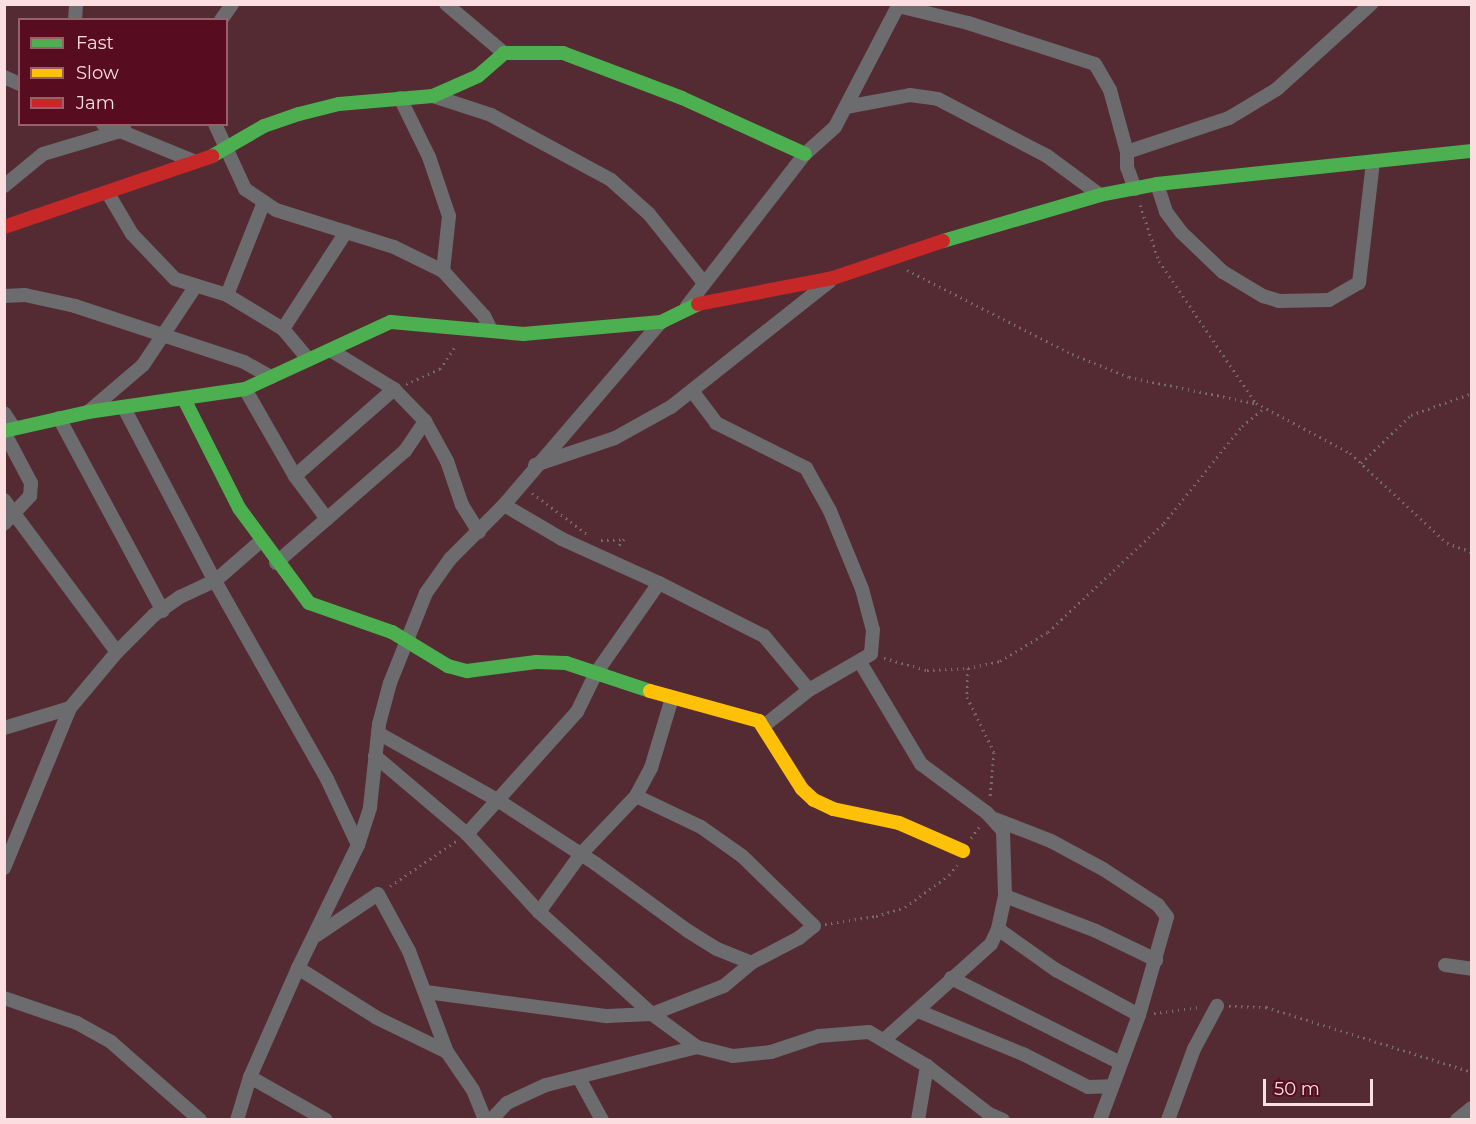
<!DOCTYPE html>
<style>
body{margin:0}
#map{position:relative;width:1476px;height:1124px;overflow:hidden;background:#542a33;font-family:Montserrat,sans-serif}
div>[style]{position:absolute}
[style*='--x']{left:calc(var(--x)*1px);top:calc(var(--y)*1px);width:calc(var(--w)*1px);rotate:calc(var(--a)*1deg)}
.path>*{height:3px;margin-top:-1.5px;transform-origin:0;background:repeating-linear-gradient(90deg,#756b6e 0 1.5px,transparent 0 6px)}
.street>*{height:14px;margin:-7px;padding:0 7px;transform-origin:7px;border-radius:7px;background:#6c6b6e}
.fast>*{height:14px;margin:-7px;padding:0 7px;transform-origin:7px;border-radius:7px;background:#4caf50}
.slow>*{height:14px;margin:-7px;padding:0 7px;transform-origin:7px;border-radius:7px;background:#ffc107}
.jam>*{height:14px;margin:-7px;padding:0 7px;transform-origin:7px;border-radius:7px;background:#c62828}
span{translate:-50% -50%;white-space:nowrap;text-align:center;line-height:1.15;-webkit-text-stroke:4.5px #580c1f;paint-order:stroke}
.frame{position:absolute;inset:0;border:6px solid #fbdee0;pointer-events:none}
.legend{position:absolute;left:18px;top:18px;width:210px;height:108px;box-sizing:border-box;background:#580c1f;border:2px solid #99606c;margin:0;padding:8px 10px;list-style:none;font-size:18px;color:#fbdee0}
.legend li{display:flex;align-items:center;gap:12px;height:30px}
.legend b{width:30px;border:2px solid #99606c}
.scale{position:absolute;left:1263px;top:1079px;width:110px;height:27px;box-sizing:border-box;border:3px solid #fbdee0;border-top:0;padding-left:8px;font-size:18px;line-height:21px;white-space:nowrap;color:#fbdee0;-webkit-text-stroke:4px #580c1f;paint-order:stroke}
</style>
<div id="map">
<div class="path">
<i style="--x:1140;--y:205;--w:59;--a:71.3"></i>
<i style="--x:1159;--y:261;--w:172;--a:55.7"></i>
<i style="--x:1256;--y:403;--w:106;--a:28"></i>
<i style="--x:1350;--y:453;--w:132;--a:42.9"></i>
<i style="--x:1447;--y:543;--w:27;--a:20"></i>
<i style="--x:907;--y:270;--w:185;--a:27"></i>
<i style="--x:1072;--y:354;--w:61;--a:22"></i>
<i style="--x:1129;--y:377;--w:129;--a:11.7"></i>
<i style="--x:406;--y:384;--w:37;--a:-24"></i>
<i style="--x:440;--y:369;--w:29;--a:-56"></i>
<i style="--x:1361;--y:463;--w:69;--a:-43.8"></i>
<i style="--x:1411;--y:415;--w:65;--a:-19.8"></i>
<i style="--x:532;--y:493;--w:69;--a:36.7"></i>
<i style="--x:601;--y:540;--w:23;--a:-2"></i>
<i style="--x:624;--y:539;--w:11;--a:128"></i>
<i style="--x:884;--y:658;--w:45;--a:15.6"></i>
<i style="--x:927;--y:670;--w:41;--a:-2.8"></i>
<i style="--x:968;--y:668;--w:33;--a:-12"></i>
<i style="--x:1000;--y:661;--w:56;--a:-31.1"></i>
<i style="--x:1048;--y:632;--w:159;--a:-43.2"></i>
<i style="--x:1164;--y:523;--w:124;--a:-51.2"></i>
<i style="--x:1242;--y:426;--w:28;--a:-39"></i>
<i style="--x:968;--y:668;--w:29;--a:92"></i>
<i style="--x:967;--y:697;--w:61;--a:63.9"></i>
<i style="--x:994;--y:752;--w:46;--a:95"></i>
<i style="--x:971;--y:838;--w:17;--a:-54"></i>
<i style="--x:390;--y:886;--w:80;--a:-34.3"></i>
<i style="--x:825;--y:924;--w:52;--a:-8.9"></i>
<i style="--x:876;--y:916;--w:30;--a:-17"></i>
<i style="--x:905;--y:907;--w:54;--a:-36"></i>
<i style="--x:949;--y:875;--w:13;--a:-51"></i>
<i style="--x:1229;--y:1006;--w:37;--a:2"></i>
<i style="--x:1266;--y:1007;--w:216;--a:17.5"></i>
<i style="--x:1154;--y:1013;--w:47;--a:-7.3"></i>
</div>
<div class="street">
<i style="--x:446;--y:4;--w:76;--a:40.2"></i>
<i style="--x:898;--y:6;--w:72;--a:13.7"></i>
<i style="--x:968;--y:23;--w:133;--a:17.9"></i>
<i style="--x:1095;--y:64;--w:30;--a:60"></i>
<i style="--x:1110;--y:90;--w:64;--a:74.7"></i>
<i style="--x:75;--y:20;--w:16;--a:-86"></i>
<i style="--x:221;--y:20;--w:19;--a:-55"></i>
<i style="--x:4;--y:77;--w:17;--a:24"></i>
<i style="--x:433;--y:96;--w:61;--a:18.1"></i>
<i style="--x:491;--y:115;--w:136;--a:28.4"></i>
<i style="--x:611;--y:180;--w:51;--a:41.8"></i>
<i style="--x:649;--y:214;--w:88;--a:51.4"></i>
<i style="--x:400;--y:98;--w:66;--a:63.8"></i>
<i style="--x:429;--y:157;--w:62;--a:71.3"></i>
<i style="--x:449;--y:216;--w:55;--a:96.2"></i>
<i style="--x:846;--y:107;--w:65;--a:-10.6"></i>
<i style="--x:910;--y:95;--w:28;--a:8"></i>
<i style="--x:938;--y:99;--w:123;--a:27.6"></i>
<i style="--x:1047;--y:156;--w:66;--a:36.3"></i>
<i style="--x:103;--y:124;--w:97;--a:22.3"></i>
<i style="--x:215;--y:124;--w:72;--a:65.2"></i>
<i style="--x:245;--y:189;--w:37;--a:34"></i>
<i style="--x:276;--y:210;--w:124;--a:17.4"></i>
<i style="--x:394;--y:247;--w:55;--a:26.1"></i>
<i style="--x:443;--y:271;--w:61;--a:47.7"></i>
<i style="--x:484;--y:316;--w:16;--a:63"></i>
<i style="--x:1157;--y:184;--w:29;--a:72"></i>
<i style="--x:1166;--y:212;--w:26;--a:53"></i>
<i style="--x:1182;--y:233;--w:57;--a:43.6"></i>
<i style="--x:1223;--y:272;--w:47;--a:31"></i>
<i style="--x:1263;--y:296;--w:17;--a:17"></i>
<i style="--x:1279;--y:301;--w:50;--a:-1.1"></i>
<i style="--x:1329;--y:300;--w:34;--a:-30"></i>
<i style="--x:1359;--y:283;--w:122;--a:-83.4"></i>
<i style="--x:4;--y:186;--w:50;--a:-39.4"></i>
<i style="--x:43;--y:154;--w:77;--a:-16.6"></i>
<i style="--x:117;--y:132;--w:11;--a:-45"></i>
<i style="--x:1135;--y:189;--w:23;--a:-110"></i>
<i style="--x:1127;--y:167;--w:15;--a:-90"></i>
<i style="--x:1127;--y:152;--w:108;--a:-18.4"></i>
<i style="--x:1229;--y:118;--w:56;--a:-31.1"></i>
<i style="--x:1277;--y:89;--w:127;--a:-42.1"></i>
<i style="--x:109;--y:195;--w:45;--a:59.5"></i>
<i style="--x:132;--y:234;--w:62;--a:46.3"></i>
<i style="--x:175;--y:279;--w:54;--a:17.1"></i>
<i style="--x:227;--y:295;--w:66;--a:31.3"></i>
<i style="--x:283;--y:329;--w:40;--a:50"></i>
<i style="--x:227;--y:295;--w:100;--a:-68.3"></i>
<i style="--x:4;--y:296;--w:21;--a:-3"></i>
<i style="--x:25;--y:295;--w:51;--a:12.4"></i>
<i style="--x:75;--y:306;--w:178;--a:18.3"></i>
<i style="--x:244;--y:362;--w:31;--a:29"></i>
<i style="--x:687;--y:306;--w:192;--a:-52.2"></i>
<i style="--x:805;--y:154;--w:40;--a:-42"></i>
<i style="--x:835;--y:127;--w:139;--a:-62.5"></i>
<i style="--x:283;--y:329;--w:116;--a:-57"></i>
<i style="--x:332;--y:351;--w:73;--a:31.5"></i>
<i style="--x:394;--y:389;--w:45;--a:45.9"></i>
<i style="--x:425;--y:421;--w:46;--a:61.2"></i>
<i style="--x:447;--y:461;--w:46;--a:71.2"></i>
<i style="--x:462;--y:505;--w:32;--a:58"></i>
<i style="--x:245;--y:389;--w:100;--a:60.1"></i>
<i style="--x:693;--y:392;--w:39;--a:53"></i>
<i style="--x:716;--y:423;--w:101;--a:26.6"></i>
<i style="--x:806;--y:468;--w:49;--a:60.8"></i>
<i style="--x:830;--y:511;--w:84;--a:67.7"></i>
<i style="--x:862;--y:589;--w:42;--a:75"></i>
<i style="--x:873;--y:630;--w:24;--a:95"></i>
<i style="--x:871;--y:654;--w:72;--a:149.9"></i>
<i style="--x:809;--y:690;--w:56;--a:141.5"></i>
<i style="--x:124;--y:408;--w:195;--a:62.3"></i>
<i style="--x:215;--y:581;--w:227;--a:60.5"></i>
<i style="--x:327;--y:779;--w:73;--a:64.8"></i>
<i style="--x:88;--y:412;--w:72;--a:-40.5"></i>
<i style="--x:143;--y:365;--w:94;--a:-56.3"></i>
<i style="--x:4;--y:413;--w:18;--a:56"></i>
<i style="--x:59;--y:418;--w:219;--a:61.7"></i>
<i style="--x:4;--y:432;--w:58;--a:62.1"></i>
<i style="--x:31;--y:483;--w:13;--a:94"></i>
<i style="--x:30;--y:496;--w:38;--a:133"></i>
<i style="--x:535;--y:465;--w:84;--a:-18.6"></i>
<i style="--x:615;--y:438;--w:64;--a:-29"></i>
<i style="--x:671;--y:407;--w:203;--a:-38.4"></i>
<i style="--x:4;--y:500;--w:189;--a:53.4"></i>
<i style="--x:327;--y:519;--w:54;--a:-126.7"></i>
<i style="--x:295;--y:476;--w:132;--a:-41.3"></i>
<i style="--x:276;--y:563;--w:171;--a:-41"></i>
<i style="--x:405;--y:451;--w:36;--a:-56"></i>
<i style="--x:659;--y:583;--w:118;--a:26.8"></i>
<i style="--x:764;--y:636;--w:70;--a:50.2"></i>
<i style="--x:860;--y:662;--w:119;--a:59.1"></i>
<i style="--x:921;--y:764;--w:82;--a:36.6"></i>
<i style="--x:987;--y:813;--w:24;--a:48"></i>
<i style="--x:1003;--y:831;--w:65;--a:88.2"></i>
<i style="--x:1005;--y:896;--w:34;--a:102"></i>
<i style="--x:998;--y:929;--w:17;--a:115"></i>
<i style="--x:991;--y:944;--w:142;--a:138.1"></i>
<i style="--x:4;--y:728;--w:69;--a:-16.9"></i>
<i style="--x:378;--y:733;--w:139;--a:29.3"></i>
<i style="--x:499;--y:801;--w:116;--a:33"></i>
<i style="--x:596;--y:864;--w:114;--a:36.1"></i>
<i style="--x:688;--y:931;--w:34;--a:32"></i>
<i style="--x:717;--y:949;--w:37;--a:22"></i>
<i style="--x:375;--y:756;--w:121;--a:40.3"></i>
<i style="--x:467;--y:834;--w:106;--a:47.3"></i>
<i style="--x:539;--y:912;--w:152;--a:42.1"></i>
<i style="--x:652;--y:1014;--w:77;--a:-21.3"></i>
<i style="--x:724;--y:986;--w:35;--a:-40"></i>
<i style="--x:751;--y:963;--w:54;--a:-27.5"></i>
<i style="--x:799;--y:938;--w:19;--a:-39"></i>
<i style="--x:814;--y:926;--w:100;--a:-135.8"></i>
<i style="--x:742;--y:856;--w:50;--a:-144.7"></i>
<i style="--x:701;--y:827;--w:72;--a:-154.5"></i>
<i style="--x:992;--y:818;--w:63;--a:21.3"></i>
<i style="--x:1051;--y:841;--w:59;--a:28.3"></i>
<i style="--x:1103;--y:869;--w:66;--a:33.2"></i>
<i style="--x:1158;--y:905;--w:15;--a:53"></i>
<i style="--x:1167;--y:917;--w:102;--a:105.9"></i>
<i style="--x:1139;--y:1015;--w:112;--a:110.4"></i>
<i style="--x:467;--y:834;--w:164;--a:-48"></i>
<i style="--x:577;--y:712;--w:43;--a:-64"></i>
<i style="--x:596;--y:673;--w:110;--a:-55"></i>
<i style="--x:659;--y:583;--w:107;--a:-155.6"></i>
<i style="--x:562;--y:539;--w:67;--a:-149.6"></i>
<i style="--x:4;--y:868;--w:173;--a:-67.6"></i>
<i style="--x:70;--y:708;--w:73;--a:-50"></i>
<i style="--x:117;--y:652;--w:52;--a:-45"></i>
<i style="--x:154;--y:615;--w:32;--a:-35"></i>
<i style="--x:180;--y:597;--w:38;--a:-25"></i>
<i style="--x:215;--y:581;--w:62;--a:-41.1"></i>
<i style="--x:1005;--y:896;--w:97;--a:21"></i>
<i style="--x:1096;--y:931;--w:67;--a:25.8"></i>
<i style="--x:539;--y:912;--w:72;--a:-54.1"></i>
<i style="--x:581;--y:854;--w:80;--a:-46.5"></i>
<i style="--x:636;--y:796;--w:32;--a:-62"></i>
<i style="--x:651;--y:768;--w:73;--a:-73.3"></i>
<i style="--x:998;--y:929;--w:71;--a:35.3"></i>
<i style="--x:1056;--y:970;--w:94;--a:28.5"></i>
<i style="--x:317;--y:935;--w:73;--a:-33.9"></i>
<i style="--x:378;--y:894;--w:65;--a:61.5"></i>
<i style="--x:409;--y:951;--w:108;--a:69.4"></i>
<i style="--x:447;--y:1052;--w:46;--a:55.6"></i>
<i style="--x:473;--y:1090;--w:32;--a:68"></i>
<i style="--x:1445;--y:965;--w:27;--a:8"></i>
<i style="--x:298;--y:968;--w:93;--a:32.3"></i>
<i style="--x:377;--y:1018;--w:78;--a:25.9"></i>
<i style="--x:951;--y:978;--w:188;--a:26.6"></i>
<i style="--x:426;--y:992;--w:183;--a:7.6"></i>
<i style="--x:607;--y:1016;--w:45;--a:-2.5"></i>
<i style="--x:652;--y:1014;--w:56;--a:36.3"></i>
<i style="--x:697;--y:1047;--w:37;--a:14"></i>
<i style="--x:733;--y:1056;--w:38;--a:-6"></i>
<i style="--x:771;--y:1052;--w:51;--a:-18.4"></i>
<i style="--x:819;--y:1036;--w:50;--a:-4.6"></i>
<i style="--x:869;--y:1032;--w:67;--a:30.4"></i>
<i style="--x:927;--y:1066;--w:78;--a:37.7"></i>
<i style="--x:989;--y:1114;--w:15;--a:23"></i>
<i style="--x:4;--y:998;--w:77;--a:18.9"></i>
<i style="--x:77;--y:1023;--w:39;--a:29"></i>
<i style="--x:111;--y:1042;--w:118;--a:41.2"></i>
<i style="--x:918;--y:1011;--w:113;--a:22.3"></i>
<i style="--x:1023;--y:1054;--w:73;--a:26.9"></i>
<i style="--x:1088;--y:1087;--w:24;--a:-2"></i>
<i style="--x:250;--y:1077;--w:87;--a:29.5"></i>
<i style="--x:579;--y:1078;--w:48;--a:61.3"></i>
<i style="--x:237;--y:1120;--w:45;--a:-73.2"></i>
<i style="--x:250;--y:1077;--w:119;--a:-66.2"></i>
<i style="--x:298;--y:968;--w:137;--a:-64"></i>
<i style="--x:358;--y:845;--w:40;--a:-72"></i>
<i style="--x:370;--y:807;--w:83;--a:-83.8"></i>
<i style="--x:379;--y:724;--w:42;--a:-75"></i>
<i style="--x:390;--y:683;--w:97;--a:-68.2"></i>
<i style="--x:426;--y:593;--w:42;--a:-54.8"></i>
<i style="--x:450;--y:559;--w:76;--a:-45"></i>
<i style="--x:504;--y:505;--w:241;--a:-49.4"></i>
<i style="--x:491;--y:1120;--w:23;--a:-47"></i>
<i style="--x:507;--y:1103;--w:43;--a:-24.8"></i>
<i style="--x:546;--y:1085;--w:156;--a:-14.1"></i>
<i style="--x:918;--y:1120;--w:55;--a:-80.5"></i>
<i style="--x:1168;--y:1120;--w:76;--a:-69.9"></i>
<i style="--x:1194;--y:1049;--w:49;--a:-61.9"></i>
<i style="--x:1457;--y:1120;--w:19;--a:-39"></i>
</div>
<div class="fast">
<i style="--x:212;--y:156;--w:60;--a:-30"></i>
<i style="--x:264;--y:126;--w:37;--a:-19"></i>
<i style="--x:299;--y:114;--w:41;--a:-14"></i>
<i style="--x:339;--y:104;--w:94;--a:-4.9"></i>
<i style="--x:433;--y:96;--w:49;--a:-24"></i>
<i style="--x:478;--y:76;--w:35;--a:-41"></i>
<i style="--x:504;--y:53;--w:59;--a:0"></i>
<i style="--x:563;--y:53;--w:127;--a:20.7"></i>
<i style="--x:682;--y:98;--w:135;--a:24.5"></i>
<i style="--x:943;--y:241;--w:164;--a:-16.3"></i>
<i style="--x:1100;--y:195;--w:58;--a:-10.9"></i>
<i style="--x:1157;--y:184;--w:317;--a:-6"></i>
<i style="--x:184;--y:399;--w:122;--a:63.2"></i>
<i style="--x:239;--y:508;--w:118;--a:53.6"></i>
<i style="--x:309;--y:603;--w:88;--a:19.3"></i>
<i style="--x:392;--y:632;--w:66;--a:31.3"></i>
<i style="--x:448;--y:666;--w:20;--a:15"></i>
<i style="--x:467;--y:671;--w:70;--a:-7.4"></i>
<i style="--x:536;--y:662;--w:30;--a:2"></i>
<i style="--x:566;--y:663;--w:89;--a:18.4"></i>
<i style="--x:4;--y:431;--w:86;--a:-12.7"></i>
<i style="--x:88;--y:412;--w:159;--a:-8.3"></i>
<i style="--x:245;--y:389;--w:161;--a:-24.7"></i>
<i style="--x:391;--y:322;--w:133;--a:5.2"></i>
<i style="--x:523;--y:334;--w:139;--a:-5"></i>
<i style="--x:661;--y:322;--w:41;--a:-25.9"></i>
</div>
<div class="slow">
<i style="--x:650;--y:691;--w:113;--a:15.4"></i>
<i style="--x:759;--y:721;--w:80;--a:57.7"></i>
<i style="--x:802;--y:789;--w:16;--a:43"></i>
<i style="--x:814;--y:800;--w:21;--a:25"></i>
<i style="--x:833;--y:809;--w:67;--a:12"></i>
<i style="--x:899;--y:823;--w:70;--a:23.6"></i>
</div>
<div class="jam">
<i style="--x:4;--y:227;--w:220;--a:-18.8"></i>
<i style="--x:698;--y:304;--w:137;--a:-10.9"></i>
<i style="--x:833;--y:278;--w:116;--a:-18.6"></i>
</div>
<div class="frame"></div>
<ul class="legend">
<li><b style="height:8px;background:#4caf50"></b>Fast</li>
<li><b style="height:8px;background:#ffc107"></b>Slow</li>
<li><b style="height:8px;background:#c62828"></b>Jam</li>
</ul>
<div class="scale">50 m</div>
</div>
